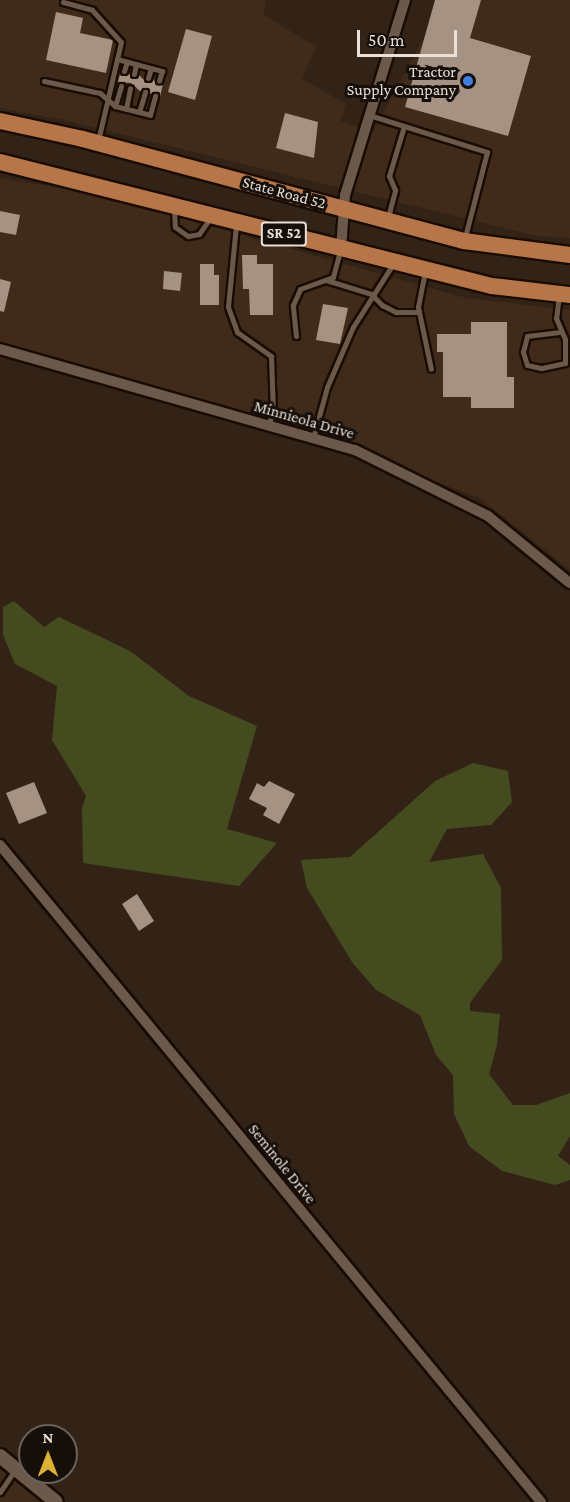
<!DOCTYPE html>
<style>
body{margin:0}
#map{position:relative;width:570px;height:1502px;overflow:hidden;background:#332317;font-family:"Crimson Pro",serif}
div>[style]{position:absolute}
[style*='--x']{left:calc(var(--x)*1px);top:calc(var(--y)*1px);width:calc(var(--w)*1px);rotate:calc(var(--a)*1deg)}
.built>*{inset:0;background:#402b1a}
.green>*{inset:0;background:#444b1e}
.building>*{inset:0;background:#a59283}
.roads{filter:drop-shadow(2px 0 #1a0c03) drop-shadow(-2px 0 #1a0c03) drop-shadow(0 2px #1a0c03) drop-shadow(0 -2px #1a0c03)}
.service>*{height:5px;margin:-2.5px;padding:0 2.5px;transform-origin:2.5px;border-radius:2.5px;background:#6b594b}
.minor>*{height:10px;margin:-5px;padding:0 5px;transform-origin:5px;border-radius:5px;background:#6b594b}
.tertiary>*{height:14px;margin:-7px;padding:0 7px;transform-origin:7px;border-radius:7px;background:#6b594b}
.primary>*{height:16px;margin:-8px;padding:0 8px;transform-origin:8px;border-radius:8px;background:#b6764a}
.dots>*{width:16px;height:16px;translate:-50% -50%;box-sizing:border-box;border:3px solid #150e09;border-radius:50%}
span{translate:-50% -50%;white-space:nowrap;text-align:center;line-height:1.15;-webkit-text-stroke:6px #150e09;paint-order:stroke}
.shield-label span{padding:2px 4px;background:#150e09;border:2px solid;border-radius:4px;-webkit-text-stroke-width:0}
.shield-label{font-size:15px;color:#eae0d8;font-weight:700}
.poi-label{font-size:16px;color:#eae0d8}
.right{translate:-100% -50%;text-align:right}
.street-label{font-size:16px;color:#eae0d8}
.north{position:absolute;left:18px;top:1424px;width:60px;height:60px;box-sizing:border-box;background:#150e09;border:2px solid #6a625c;border-radius:50%;rotate:0deg;font-size:16px;font-weight:700;line-height:24px;text-align:center;color:#eae0d8}
.north::after{content:'';display:block;margin:auto;width:21px;height:27px;background:#dbb233;clip-path:polygon(50% 0,100% 100%,50% 72%,0 100%)}
.scale{position:absolute;left:357px;top:30px;width:100px;height:27px;box-sizing:border-box;border:3px solid #eae0d8;border-top:0;padding-left:8px;font-size:18px;line-height:21px;white-space:nowrap;color:#eae0d8;-webkit-text-stroke:4px #150e09;paint-order:stroke}
</style>
<div id="map">
<div class="built">
<i style="clip-path:polygon(0 0,266px 0,263px 14px,316px 47px,302px 79px,346px 104px,341px 121px,373px 132px,444px 0,570px 0,570px 238px,536px 236px,64px 120px,0 108px)"></i>
<i style="clip-path:polygon(0 178px,91px 193px,466px 298px,570px 310px,570px 570px,478px 497px,247px 415px,0 351px)"></i>
<i style="clip-path:polygon(0 1465px,45px 1502px,0 1502px)"></i>
</div>
<div class="green">
<i style="clip-path:polygon(14px 601px,44px 627px,59px 617px,130px 651px,189px 696px,257px 726px,227px 829px,277px 843px,239px 886px,83px 863px,82px 808px,86px 796px,52px 740px,57px 686px,15px 664px,3px 635px,3px 607px)"></i>
<i style="clip-path:polygon(473px 763px,508px 771px,512px 802px,491px 825px,447px 829px,429px 862px,483px 854px,501px 888px,502px 960px,470px 1003px,470px 1011px,500px 1014px,497px 1045px,489px 1074px,513px 1105px,536px 1105px,570px 1093px,570px 1136px,558px 1156px,570px 1165px,570px 1180px,555px 1185px,502px 1171px,469px 1146px,454px 1114px,453px 1075px,436px 1055px,420px 1015px,376px 990px,352px 962px,307px 888px,301px 860px,350px 857px,435px 781px)"></i>
</div>
<div class="building">
<i style="clip-path:polygon(435px 0,481px 0,470px 38px,531px 56px,508px 136px,405px 107px)"></i>
<i style="clip-path:polygon(56px 12px,83px 18px,80px 33px,113px 40px,106px 73px,46px 60px)"></i>
<i style="clip-path:polygon(186px 29px,212px 36px,195px 100px,168px 92px)"></i>
<i style="clip-path:polygon(129px 73px,132px 79px,139px 75px,146px 82px,153px 79px,157px 85px,163px 84px,160px 97px,157px 92px,150px 94px,147px 88px,140px 91px,131px 83px,118px 82px,120px 74px)"></i>
<i style="clip-path:polygon(285px 113px,318px 122px,314px 158px,276px 148px)"></i>
<i style="clip-path:polygon(0 211px,20px 215px,16px 235px,0 232px)"></i>
<i style="clip-path:polygon(242px 255px,257px 255px,257px 264px,273px 264px,273px 315px,250px 315px,249px 289px,243px 289px)"></i>
<i style="clip-path:polygon(200px 264px,214px 264px,214px 275px,219px 275px,219px 305px,200px 305px)"></i>
<i style="clip-path:polygon(164px 271px,182px 273px,180px 291px,163px 289px)"></i>
<i style="clip-path:polygon(0 279px,11px 282px,4px 312px,0 311px)"></i>
<i style="clip-path:polygon(323px 304px,348px 308px,340px 344px,316px 340px)"></i>
<i style="clip-path:polygon(471px 322px,507px 322px,507px 377px,514px 377px,514px 408px,471px 408px,471px 397px,443px 397px,443px 352px,437px 352px,437px 334px,471px 334px)"></i>
<i style="clip-path:polygon(269px 781px,295px 794px,279px 824px,263px 815px,267px 808px,249px 799px,257px 783px,264px 787px)"></i>
<i style="clip-path:polygon(34px 782px,47px 813px,19px 824px,6px 793px)"></i>
<i style="clip-path:polygon(137px 894px,154px 921px,139px 931px,122px 904px)"></i>
</div>
<div class="roads">
<div class="service">
<i style="--x:63;--y:2;--w:30;--a:15"></i>
<i style="--x:92;--y:10;--w:43;--a:47.8"></i>
<i style="--x:121;--y:42;--w:102;--a:103.1"></i>
<i style="--x:117;--y:59;--w:47;--a:14.9"></i>
<i style="--x:162;--y:71;--w:10;--a:107"></i>
<i style="--x:124;--y:71;--w:9;--a:-72"></i>
<i style="--x:134;--y:74;--w:10;--a:-79"></i>
<i style="--x:148;--y:78;--w:10;--a:-73"></i>
<i style="--x:44;--y:81;--w:57;--a:12.1"></i>
<i style="--x:100;--y:93;--w:20;--a:41"></i>
<i style="--x:115;--y:106;--w:36;--a:14"></i>
<i style="--x:150;--y:115;--w:20;--a:-75"></i>
<i style="--x:115;--y:106;--w:21;--a:-73"></i>
<i style="--x:126;--y:109;--w:21;--a:-79"></i>
<i style="--x:139;--y:112;--w:21;--a:-73"></i>
<i style="--x:369;--y:115;--w:124;--a:17.4"></i>
<i style="--x:487;--y:152;--w:88;--a:104.5"></i>
<i style="--x:174;--y:210;--w:17;--a:87"></i>
<i style="--x:175;--y:227;--w:16;--a:35"></i>
<i style="--x:188;--y:236;--w:11;--a:-10"></i>
<i style="--x:199;--y:234;--w:19;--a:-55"></i>
<i style="--x:388;--y:217;--w:28;--a:-75"></i>
<i style="--x:395;--y:190;--w:15;--a:-113"></i>
<i style="--x:389;--y:176;--w:52;--a:-73.3"></i>
<i style="--x:236;--y:225;--w:82;--a:95.6"></i>
<i style="--x:228;--y:307;--w:27;--a:70"></i>
<i style="--x:237;--y:332;--w:42;--a:35.2"></i>
<i style="--x:271;--y:356;--w:56;--a:88"></i>
<i style="--x:273;--y:412;--w:14;--a:111"></i>
<i style="--x:425;--y:271;--w:37;--a:101"></i>
<i style="--x:418;--y:307;--w:63;--a:78.2"></i>
<i style="--x:326;--y:280;--w:47;--a:17.3"></i>
<i style="--x:371;--y:294;--w:16;--a:45"></i>
<i style="--x:382;--y:305;--w:16;--a:27"></i>
<i style="--x:396;--y:312;--w:23;--a:0"></i>
<i style="--x:559;--y:295;--w:23;--a:97"></i>
<i style="--x:556;--y:318;--w:23;--a:67"></i>
<i style="--x:565;--y:339;--w:24;--a:90"></i>
<i style="--x:565;--y:363;--w:25;--a:168"></i>
<i style="--x:541;--y:368;--w:14;--a:-168"></i>
<i style="--x:527;--y:365;--w:14;--a:-107"></i>
<i style="--x:523;--y:352;--w:16;--a:-76"></i>
<i style="--x:527;--y:336;--w:34;--a:-7"></i>
<i style="--x:296;--y:336;--w:31;--a:-96"></i>
<i style="--x:293;--y:305;--w:17;--a:-66"></i>
<i style="--x:300;--y:289;--w:35;--a:-20"></i>
<i style="--x:333;--y:277;--w:27;--a:-75"></i>
<i style="--x:313;--y:438;--w:53;--a:-74.6"></i>
<i style="--x:327;--y:387;--w:65;--a:-66.6"></i>
<i style="--x:353;--y:327;--w:75;--a:-57.6"></i>
<i style="--x:0;--y:1492;--w:27;--a:-56"></i>
</div>
<div class="minor">
<i style="--x:341;--y:249;--w:54;--a:-85.8"></i>
<i style="--x:345;--y:195;--w:204;--a:-72.9"></i>
<i style="--x:0;--y:349;--w:369;--a:15.9"></i>
<i style="--x:355;--y:450;--w:148;--a:26.4"></i>
<i style="--x:488;--y:516;--w:106;--a:39.3"></i>
<i style="--x:0;--y:845;--w:851;--a:50.53"></i>
</div>
<div class="tertiary">
<i style="--x:0;--y:1456;--w:72;--a:39.4"></i>
</div>
<div class="primary">
<i style="--x:0;--y:121;--w:85;--a:12.2"></i>
<i style="--x:83;--y:139;--w:394;--a:15"></i>
<i style="--x:464;--y:241;--w:107;--a:7.5"></i>
<i style="--x:0;--y:162;--w:507;--a:14.15"></i>
<i style="--x:492;--y:286;--w:79;--a:6.6"></i>
</div>
</div>
<div class="dots">
<i style="left:468px;top:81px;background:#3f7fe0"></i>
</div>
<div class="shield-label">
<span style="left:284px;top:234px">SR 52</span>
</div>
<div class="poi-label">
<span class="right" style="left:456px;top:81px">Tractor<br>Supply Company</span>
</div>
<div class="street-label">
<span style="left:284px;top:193px;rotate:15deg">State Road 52</span>
<span style="left:304px;top:420px;rotate:16deg">Minnieola Drive</span>
<span style="left:282px;top:1164px;rotate:51deg">Seminole Drive</span>
</div>
<div class="north">N</div>
<div class="scale">50 m</div>
</div>
